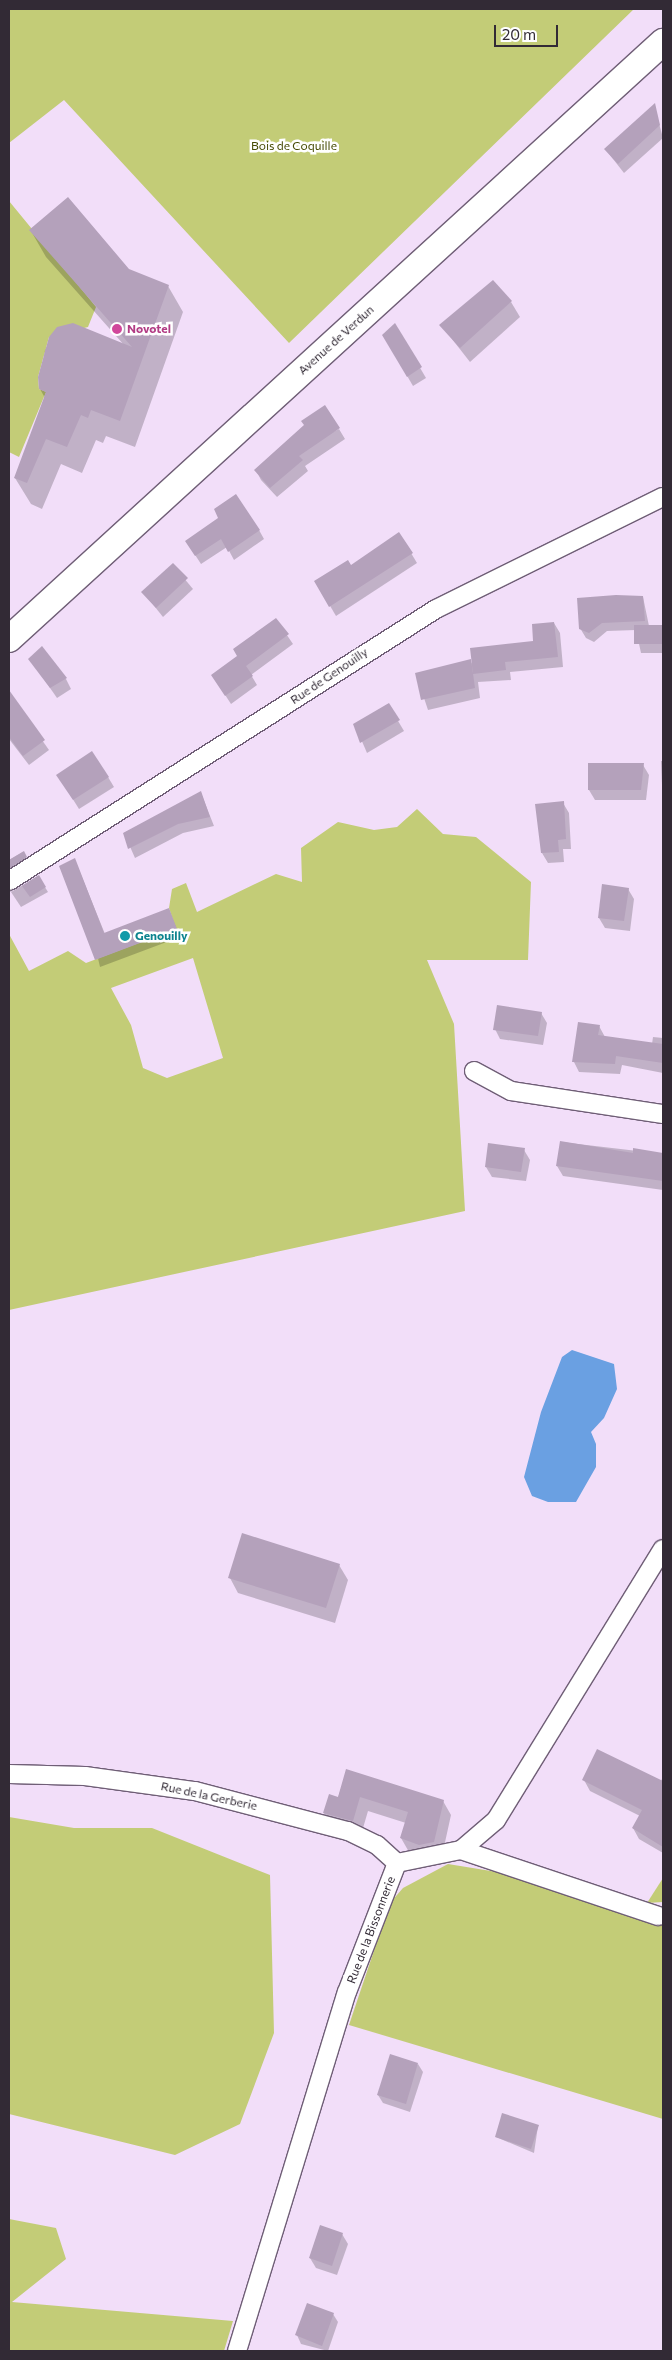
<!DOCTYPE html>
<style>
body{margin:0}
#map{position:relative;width:672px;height:2360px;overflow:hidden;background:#f2def9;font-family:Commissioner,sans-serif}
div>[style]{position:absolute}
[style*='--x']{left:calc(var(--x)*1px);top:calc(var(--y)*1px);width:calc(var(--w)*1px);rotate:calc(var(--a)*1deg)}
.green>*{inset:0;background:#c3cc77}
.water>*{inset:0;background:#6aa0e2}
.shadow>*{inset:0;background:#0003}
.building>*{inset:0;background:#b4a1bb}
.roads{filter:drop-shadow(1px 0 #6f5e76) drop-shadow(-1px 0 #6f5e76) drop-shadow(0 1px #6f5e76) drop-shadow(0 -1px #6f5e76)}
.minor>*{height:18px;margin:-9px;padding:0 9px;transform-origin:9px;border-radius:9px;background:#fff}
.secondary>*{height:26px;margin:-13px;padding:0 13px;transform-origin:13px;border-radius:13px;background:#fff}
.dots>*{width:14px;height:14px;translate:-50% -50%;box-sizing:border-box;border:2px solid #fff;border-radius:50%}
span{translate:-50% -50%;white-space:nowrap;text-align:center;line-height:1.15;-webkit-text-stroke:5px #fff;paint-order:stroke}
.park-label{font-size:12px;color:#464b04}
.hotel-label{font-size:12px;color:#b23c85;font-weight:700}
.left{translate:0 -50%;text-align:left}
.street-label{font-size:12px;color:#322a35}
.culture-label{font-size:12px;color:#0d838f;font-weight:700}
.frame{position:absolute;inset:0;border:10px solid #322a35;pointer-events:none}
.scale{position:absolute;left:494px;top:25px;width:64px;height:22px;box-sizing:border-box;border:2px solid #322a35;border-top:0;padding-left:6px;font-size:15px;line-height:18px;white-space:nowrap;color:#322a35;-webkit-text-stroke:4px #fff;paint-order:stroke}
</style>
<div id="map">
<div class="green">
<i style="clip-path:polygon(9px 9px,634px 9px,289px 343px,64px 100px,9px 143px)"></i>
<i style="clip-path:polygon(9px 201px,96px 307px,88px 327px,49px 337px,38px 377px,39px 389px,46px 392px,19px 457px,9px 452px)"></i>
<i style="clip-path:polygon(evenodd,417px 809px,443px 834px,476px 837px,531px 882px,528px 960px,427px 960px,454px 1024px,465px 1211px,9px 1310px,9px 934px,29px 971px,68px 951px,86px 963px,176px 929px,169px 908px,172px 889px,186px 883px,197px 912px,276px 874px,302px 882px,301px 848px,338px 822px,374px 830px,397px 827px,417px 809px,193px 958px,223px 1058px,167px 1078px,143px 1068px,131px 1025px,111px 988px,193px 958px)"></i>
<i style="clip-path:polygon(9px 1817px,74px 1828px,152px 1828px,270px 1875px,274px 2033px,240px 2124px,175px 2155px,9px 2114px)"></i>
<i style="clip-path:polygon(448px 1864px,497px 1872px,663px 1921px,663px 2119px,349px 2025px,390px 1903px,403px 1888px)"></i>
<i style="clip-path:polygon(663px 1878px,663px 1902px,647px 1903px)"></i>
<i style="clip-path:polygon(9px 2219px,56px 2228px,66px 2259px,12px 2302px,233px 2321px,224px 2351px,9px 2351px)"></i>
</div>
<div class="water">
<i style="clip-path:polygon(572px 1350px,614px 1364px,617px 1389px,604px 1418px,591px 1432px,596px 1444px,596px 1467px,576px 1502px,548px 1502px,532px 1496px,524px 1477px,541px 1412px,562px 1357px)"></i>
</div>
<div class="shadow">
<i style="clip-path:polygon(654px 105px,663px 138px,624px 173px,606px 150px)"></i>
<i style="clip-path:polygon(31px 231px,168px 286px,183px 312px,135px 447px,106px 436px,103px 443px,96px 440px,82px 473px,61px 464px,42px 509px,31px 504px,15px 478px,45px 398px,40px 389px,45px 350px,58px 328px,124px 345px,46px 257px)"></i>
<i style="clip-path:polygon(511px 302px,520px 317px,470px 362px,441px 325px)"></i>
<i style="clip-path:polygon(395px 325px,426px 378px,413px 386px,384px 336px)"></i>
<i style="clip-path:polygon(339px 429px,345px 439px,305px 466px,308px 471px,277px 497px,261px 480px,256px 470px)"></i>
<i style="clip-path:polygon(259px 530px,264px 539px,234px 560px,227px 547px,201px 564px,186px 541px)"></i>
<i style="clip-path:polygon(411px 553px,417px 563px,336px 616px,316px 582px,351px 566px)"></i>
<i style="clip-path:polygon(173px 565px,193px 589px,163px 617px,143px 592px)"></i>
<i style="clip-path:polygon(643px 597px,649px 626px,663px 626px,663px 653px,641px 653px,636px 630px,607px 631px,594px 642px,586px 638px,580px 628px)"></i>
<i style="clip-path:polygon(276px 619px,293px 644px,251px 675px,257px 685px,231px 704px,218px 684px)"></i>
<i style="clip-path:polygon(554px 623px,560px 633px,563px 667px,510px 672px,511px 680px,478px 682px,480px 698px,428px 710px,416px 674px,470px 661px,473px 665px,534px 642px)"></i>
<i style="clip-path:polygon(30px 659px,66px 679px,71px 689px,57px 698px)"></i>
<i style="clip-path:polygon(13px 699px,49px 750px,29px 765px,9px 739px,9px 702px)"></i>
<i style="clip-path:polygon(388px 704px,404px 731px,367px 753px,355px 725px)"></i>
<i style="clip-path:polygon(661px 761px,663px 761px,663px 788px,662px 785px)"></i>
<i style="clip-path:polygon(643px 765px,649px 775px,646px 800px,595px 800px,589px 790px)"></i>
<i style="clip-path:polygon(108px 777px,114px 787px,79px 809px,64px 785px)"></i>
<i style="clip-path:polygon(201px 793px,214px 826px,183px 833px,135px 858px,124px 833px)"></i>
<i style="clip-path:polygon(563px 803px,569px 813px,571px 849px,563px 849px,564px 862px,548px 863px,542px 853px)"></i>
<i style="clip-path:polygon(23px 852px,29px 862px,9px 876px,9px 860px)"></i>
<i style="clip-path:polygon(75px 860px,105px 934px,169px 910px,180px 937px,100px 967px)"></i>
<i style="clip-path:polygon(38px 876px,48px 892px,21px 907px,11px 892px)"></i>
<i style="clip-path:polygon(662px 876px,663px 876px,663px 906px,663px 905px)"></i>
<i style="clip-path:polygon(628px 889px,634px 899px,630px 931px,605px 928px,599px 918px)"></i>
<i style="clip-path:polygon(541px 1013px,547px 1023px,543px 1045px,500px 1039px,495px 1029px)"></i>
<i style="clip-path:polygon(579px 1024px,599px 1026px,605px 1037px,652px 1044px,653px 1037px,663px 1038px,663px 1073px,622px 1065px,620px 1074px,579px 1072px,574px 1062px)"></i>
<i style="clip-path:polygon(561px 1142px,663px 1154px,663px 1190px,563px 1176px,557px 1166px)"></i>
<i style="clip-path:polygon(524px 1150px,530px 1160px,526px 1181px,492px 1177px,486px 1167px)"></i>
<i style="clip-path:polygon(339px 1565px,348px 1580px,335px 1623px,238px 1593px,230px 1578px)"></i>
<i style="clip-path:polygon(347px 1770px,443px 1801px,451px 1815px,442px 1856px,409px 1852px,401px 1838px,406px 1823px,368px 1811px,361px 1835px,332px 1827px,324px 1813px,338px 1798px)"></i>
<i style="clip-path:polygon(663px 1777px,663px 1853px,639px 1839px,633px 1828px,640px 1816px,590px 1791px,584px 1780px,661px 1781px)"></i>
<i style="clip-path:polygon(418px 2064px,423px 2072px,410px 2112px,383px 2103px,378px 2095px)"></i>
<i style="clip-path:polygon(538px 2126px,534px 2153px,496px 2137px)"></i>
<i style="clip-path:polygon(342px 2234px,348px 2244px,337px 2275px,316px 2268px,310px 2258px)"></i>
<i style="clip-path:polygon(333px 2314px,338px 2322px,328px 2351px,301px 2344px,297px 2335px)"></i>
</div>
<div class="building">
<i style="clip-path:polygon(655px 103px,660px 125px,618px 164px,604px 149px)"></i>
<i style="clip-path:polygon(68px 197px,129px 269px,169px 285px,120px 421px,91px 410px,88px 418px,81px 415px,67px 447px,46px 439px,27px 483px,14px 478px,46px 392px,39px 389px,38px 377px,49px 337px,57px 327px,73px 323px,132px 347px,29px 230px)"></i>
<i style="clip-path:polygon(493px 280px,512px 301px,460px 348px,439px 325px)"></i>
<i style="clip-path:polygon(395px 323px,422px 367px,407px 377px,382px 335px)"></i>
<i style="clip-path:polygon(325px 405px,340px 428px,299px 456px,303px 460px,270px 488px,254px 470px,304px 425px,301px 421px)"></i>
<i style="clip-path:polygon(236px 494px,260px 530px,228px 552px,221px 539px,195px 556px,185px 541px,218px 518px,214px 509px)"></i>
<i style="clip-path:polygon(399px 532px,413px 553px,329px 607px,314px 581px,348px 560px,351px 565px)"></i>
<i style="clip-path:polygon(173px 563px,188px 578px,156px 608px,141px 592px)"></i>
<i style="clip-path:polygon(616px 595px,643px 596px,645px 621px,602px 623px,589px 633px,579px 629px,577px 598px)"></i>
<i style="clip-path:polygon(276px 618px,289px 634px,246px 666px,253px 676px,225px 696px,211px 675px,237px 656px,233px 649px)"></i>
<i style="clip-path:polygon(554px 622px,558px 657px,505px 662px,506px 670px,473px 674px,470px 648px,533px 641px,532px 624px)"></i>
<i style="clip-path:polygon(634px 625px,663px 625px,663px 644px,634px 644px)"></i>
<i style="clip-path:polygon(42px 646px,67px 678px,50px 688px,28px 659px)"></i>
<i style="clip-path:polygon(471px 659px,475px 688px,421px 700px,415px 673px)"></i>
<i style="clip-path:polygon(9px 690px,45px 740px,23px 756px,9px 737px)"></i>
<i style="clip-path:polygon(389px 703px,400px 720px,360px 743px,353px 724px)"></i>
<i style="clip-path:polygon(92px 751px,109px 777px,73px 800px,56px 775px)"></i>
<i style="clip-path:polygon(588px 763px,644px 763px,641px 790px,588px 790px)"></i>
<i style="clip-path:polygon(201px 791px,210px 817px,178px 824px,128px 849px,123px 833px)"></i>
<i style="clip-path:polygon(564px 801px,566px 839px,558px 840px,559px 852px,541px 853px,535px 804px)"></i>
<i style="clip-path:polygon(24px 851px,27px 857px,10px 868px,9px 860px)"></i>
<i style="clip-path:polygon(75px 858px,104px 933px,169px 908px,177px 929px,95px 960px,59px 866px)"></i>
<i style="clip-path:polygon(39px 875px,46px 887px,30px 897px,22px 886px)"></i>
<i style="clip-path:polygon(602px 884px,629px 888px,624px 921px,598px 918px)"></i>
<i style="clip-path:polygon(497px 1005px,542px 1012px,538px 1036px,493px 1030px)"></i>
<i style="clip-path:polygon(578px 1022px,600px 1025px,598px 1035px,663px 1044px,663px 1063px,616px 1056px,615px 1064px,572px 1062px)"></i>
<i style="clip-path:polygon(560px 1141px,633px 1153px,633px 1148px,663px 1153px,663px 1181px,556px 1166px)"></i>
<i style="clip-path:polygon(488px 1143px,525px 1148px,521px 1172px,485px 1167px)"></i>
<i style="clip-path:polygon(242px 1533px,340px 1564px,326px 1608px,228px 1578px)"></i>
<i style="clip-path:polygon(597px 1749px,663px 1781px,663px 1847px,632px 1828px,642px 1810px,582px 1780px)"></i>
<i style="clip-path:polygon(346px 1769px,444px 1800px,434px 1842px,419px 1845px,400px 1838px,408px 1812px,360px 1797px,353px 1821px,323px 1813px,329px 1794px,338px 1797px)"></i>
<i style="clip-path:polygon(390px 2054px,418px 2063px,406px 2104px,377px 2095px)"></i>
<i style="clip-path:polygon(502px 2113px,539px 2125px,531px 2149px,495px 2137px)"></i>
<i style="clip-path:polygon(320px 2225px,343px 2233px,332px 2266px,309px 2258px)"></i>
<i style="clip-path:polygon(307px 2303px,334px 2313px,322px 2346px,295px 2335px)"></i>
</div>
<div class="roads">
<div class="minor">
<i style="--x:9;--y:881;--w:506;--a:-32.5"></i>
<i style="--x:436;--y:609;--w:253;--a:-26.3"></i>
<i style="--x:474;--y:1071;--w:42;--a:28.4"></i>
<i style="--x:511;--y:1091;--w:154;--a:8.6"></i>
<i style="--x:9;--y:1774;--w:76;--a:1.5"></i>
<i style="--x:85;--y:1776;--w:111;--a:7.8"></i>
<i style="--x:195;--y:1791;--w:158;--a:14.7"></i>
<i style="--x:348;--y:1831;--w:32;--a:26"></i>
<i style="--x:377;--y:1845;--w:27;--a:42"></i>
<i style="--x:461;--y:1850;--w:208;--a:18.5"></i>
<i style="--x:237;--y:2351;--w:375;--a:-73"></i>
<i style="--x:347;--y:1992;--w:138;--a:-68.8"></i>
<i style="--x:397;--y:1863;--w:65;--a:-11.5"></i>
<i style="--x:461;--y:1850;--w:46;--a:-40.6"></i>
<i style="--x:496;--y:1820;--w:318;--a:-58.4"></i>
</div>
<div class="secondary">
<i style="--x:9;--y:639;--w:886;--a:-42.39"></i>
</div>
</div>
<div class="dots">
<i style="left:117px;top:329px;background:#d1479c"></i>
<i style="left:125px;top:936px;background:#0f9aa8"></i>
</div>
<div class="park-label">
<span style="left:294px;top:146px">Bois de Coquille</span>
</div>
<div class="hotel-label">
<span class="left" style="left:127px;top:329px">Novotel</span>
</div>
<div class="street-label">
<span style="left:336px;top:340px;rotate:-42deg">Avenue de Verdun</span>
<span style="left:329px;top:676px;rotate:-34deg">Rue de Genouilly</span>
<span style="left:209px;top:1796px;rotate:12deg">Rue de la Gerberie</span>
<span style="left:371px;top:1930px;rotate:-69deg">Rue de la Bissonnerie</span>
</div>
<div class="culture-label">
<span class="left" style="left:135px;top:936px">Genouilly</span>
</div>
<div class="frame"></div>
<div class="scale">20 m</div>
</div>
